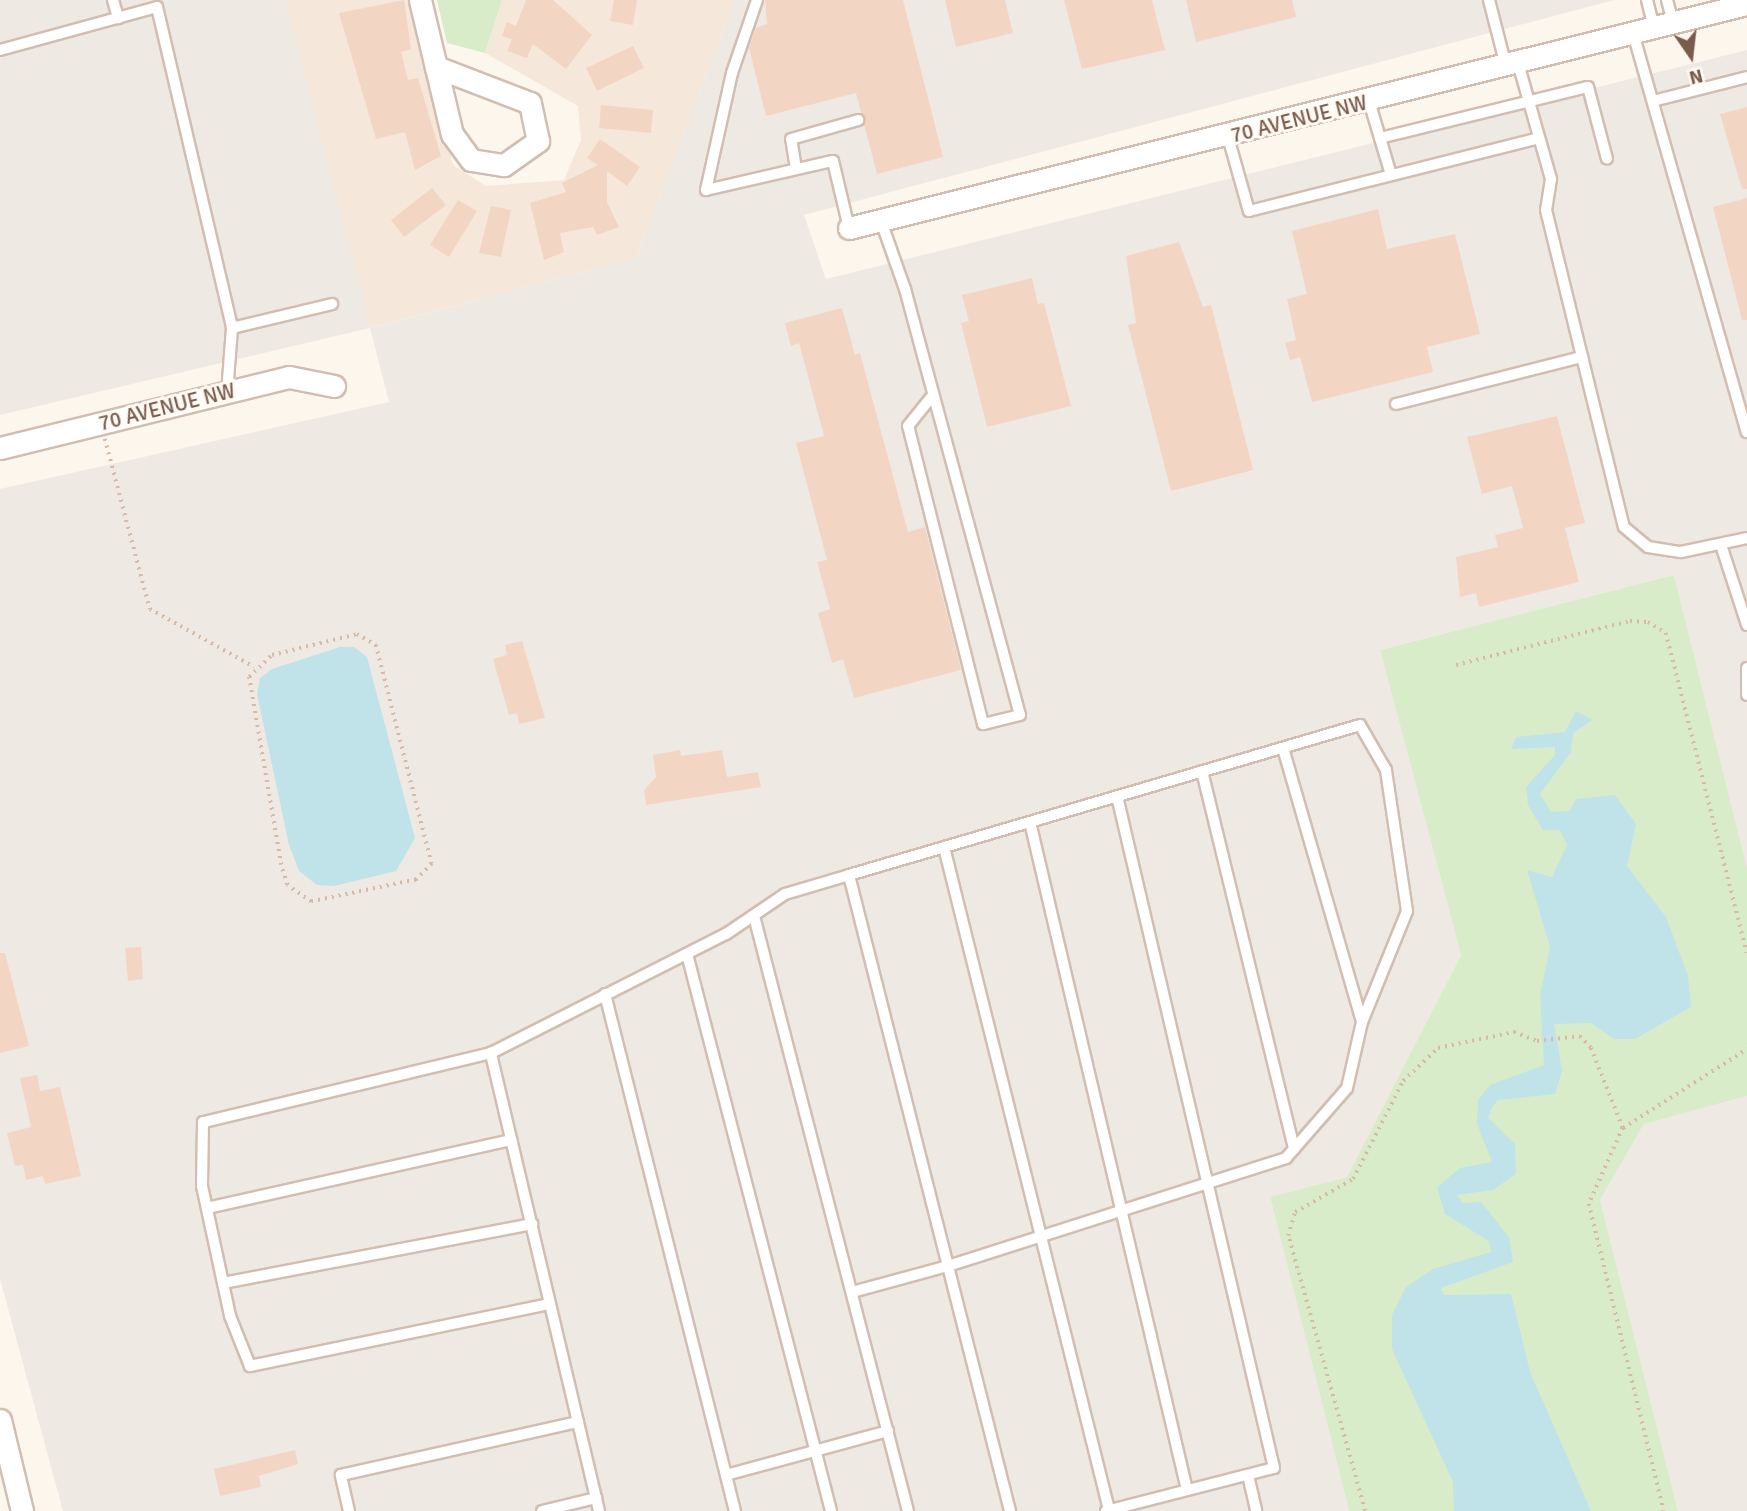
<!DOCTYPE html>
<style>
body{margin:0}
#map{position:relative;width:1747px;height:1511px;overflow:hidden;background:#fdf6ec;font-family:Signika,sans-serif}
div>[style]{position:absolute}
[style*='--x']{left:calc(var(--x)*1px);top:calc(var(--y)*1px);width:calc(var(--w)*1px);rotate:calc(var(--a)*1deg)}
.residential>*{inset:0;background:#f5e8da}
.industrial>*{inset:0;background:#efe9e4}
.green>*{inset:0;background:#d8ecc9}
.water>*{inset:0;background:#bfe3e8}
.building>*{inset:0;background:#f3d5c3}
.path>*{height:3.5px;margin-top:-1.75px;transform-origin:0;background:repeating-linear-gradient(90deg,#d9b8a5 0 2px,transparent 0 7px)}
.roads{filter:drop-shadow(2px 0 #d1beb0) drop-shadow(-2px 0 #d1beb0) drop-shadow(0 2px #d1beb0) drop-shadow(0 -2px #d1beb0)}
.lane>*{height:10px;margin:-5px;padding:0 5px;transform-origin:5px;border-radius:5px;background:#fff}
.street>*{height:21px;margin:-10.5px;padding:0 10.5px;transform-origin:10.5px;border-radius:10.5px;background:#fff}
span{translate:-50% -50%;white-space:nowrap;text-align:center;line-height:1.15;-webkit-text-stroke:6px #fffaf3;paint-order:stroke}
.street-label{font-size:21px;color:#7a5c4d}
.north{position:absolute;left:1656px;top:21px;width:70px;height:70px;-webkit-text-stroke:5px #fffaf3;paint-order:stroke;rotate:166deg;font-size:19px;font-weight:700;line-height:28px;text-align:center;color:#7a5c4d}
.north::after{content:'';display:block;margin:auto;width:24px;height:32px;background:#7a5c4d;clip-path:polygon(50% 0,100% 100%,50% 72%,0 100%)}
</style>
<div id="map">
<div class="residential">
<i style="clip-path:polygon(285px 0,409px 0,453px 165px,486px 186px,564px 180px,581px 140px,578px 106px,485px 53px,502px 0,735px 0,636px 258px,370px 328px)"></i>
</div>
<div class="industrial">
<i style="clip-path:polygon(0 0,285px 0,371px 328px,636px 258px,735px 0,1614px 0,804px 215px,826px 279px,1747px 50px,1747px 868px,1674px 575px,1380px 650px,1461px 955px,1347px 1177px,1270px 1197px,1349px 1511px,63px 1511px,0 1279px,0 489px,389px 402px,370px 328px,0 415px)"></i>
<i style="clip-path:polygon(1747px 1096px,1747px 1511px,1678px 1511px,1600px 1200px,1644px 1124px)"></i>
</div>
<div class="green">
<i style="clip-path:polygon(437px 0,502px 0,485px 53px,447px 43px)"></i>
<i style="clip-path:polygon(1674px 575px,1747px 868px,1747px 1096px,1644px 1124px,1600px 1200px,1678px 1511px,1349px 1511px,1270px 1197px,1347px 1177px,1461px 955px,1380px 650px)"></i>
</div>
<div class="water">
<i style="clip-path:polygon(340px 647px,354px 647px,367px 657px,415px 838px,396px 871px,334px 886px,317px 885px,299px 871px,289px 845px,257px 694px,260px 678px,272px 669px)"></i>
<i style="clip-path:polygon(1576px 711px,1593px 720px,1573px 733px,1571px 752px,1540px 794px,1551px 812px,1569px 811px,1576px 799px,1615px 795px,1636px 824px,1627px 866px,1666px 917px,1688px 976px,1691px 1007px,1635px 1039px,1614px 1039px,1591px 1023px,1554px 1024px,1562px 1071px,1555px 1094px,1498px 1100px,1492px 1107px,1488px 1118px,1515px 1144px,1516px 1174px,1493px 1190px,1457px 1195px,1463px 1203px,1481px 1202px,1509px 1237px,1513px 1262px,1441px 1288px,1444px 1295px,1511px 1294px,1530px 1372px,1591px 1511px,1454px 1511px,1453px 1482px,1392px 1349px,1392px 1315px,1406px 1287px,1433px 1269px,1491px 1252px,1489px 1241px,1445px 1214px,1437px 1187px,1460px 1168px,1492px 1162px,1477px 1124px,1478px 1100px,1490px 1085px,1544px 1065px,1540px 995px,1550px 947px,1527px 870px,1552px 877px,1567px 845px,1560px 830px,1543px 830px,1528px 805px,1526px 787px,1555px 755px,1555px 747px,1511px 749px,1516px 737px,1565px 732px)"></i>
</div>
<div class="building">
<i style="clip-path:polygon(404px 0,411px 49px,401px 52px,408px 80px,418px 78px,441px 156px,415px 170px,405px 132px,376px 139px,339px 13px)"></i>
<i style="clip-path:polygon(526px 0,553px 0,592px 35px,566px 69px,533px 44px,527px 58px,507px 51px,512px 39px,502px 36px,507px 22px,516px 26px)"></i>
<i style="clip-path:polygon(614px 0,637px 0,633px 25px,610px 21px)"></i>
<i style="clip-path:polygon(765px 0,903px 0,943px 157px,877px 174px,856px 93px,766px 116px,749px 48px,756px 28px,767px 24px)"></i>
<i style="clip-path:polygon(945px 0,1005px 0,1013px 33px,956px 47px)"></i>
<i style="clip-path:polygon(1064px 0,1152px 0,1165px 50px,1082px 69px)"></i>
<i style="clip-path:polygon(1186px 0,1292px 0,1296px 17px,1196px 42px)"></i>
<i style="clip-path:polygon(633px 46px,644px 68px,597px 91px,586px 68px)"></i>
<i style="clip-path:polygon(601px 105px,653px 110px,651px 133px,599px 128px)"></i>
<i style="clip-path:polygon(1747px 107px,1747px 189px,1742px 189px,1720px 114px)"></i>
<i style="clip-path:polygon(600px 139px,640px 167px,627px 186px,607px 171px,607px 202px,619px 227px,597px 235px,593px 227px,560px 233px,564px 252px,544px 260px,530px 203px,566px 192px,562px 183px,598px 165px,587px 158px)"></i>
<i style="clip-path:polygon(432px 188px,446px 205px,404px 237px,391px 220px)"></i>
<i style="clip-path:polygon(1747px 198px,1747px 320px,1742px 320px,1713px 207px)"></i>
<i style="clip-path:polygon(458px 200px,477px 211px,449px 257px,430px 245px)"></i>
<i style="clip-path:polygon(491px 206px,511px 210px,501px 257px,479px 253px)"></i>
<i style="clip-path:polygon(1378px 209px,1387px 249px,1455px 234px,1480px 334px,1427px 347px,1433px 372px,1312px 402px,1300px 357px,1290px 360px,1285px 343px,1296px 340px,1287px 299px,1307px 294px,1292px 231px)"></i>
<i style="clip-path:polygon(1179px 242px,1203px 307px,1211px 305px,1253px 470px,1171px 491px,1128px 325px,1136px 323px,1126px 256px)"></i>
<i style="clip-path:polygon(1032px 278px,1038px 304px,1044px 303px,1071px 406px,987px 427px,961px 323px,969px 321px,962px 295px)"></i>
<i style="clip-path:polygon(842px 308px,855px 355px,860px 353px,908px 532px,925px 527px,961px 670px,854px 698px,843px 659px,832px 663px,818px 613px,830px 609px,817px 562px,827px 560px,796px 443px,824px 436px,799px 343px,791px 346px,785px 323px)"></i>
<i style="clip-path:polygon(1557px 416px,1585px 523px,1565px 528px,1579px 582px,1479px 607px,1476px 593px,1460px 597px,1456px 557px,1498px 547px,1495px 535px,1523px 528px,1512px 486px,1482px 494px,1467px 437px)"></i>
<i style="clip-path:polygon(522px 641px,545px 718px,519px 724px,517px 713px,509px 715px,493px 659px,507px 655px,505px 645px)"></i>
<i style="clip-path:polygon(680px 750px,681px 756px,722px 750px,727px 777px,758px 772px,761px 787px,646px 805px,644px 790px,656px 777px,653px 755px)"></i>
<i style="clip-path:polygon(141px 947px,143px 979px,128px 981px,125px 948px)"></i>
<i style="clip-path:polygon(0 953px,5px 953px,29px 1046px,0 1053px)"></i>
<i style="clip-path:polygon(37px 1075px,40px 1091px,60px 1087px,81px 1176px,45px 1184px,43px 1176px,26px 1180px,23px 1165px,15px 1166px,7px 1133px,31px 1127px,20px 1078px)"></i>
<i style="clip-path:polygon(295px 1450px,298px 1464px,259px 1476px,261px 1487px,220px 1496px,214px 1469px)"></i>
</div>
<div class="path">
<i style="--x:105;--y:439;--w:176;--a:75.2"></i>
<i style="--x:150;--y:609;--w:119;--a:29.1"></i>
<i style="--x:357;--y:634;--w:22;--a:30"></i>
<i style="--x:376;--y:645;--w:226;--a:75.7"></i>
<i style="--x:432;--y:864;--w:23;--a:135"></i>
<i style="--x:416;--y:880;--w:107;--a:168.2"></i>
<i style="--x:311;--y:902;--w:29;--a:-145"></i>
<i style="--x:287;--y:885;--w:21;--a:-107"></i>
<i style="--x:281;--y:865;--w:191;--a:-99.7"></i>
<i style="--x:249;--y:677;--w:32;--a:-44"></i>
<i style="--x:272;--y:655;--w:88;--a:-13.9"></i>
<i style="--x:1456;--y:665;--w:179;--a:-14.2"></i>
<i style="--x:1630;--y:621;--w:18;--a:3"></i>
<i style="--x:1648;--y:622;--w:21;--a:31"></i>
<i style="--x:1666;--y:633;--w:330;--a:75.8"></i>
<i style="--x:1623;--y:1128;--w:147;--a:-32.5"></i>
<i style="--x:1365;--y:1511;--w:286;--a:-105.6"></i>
<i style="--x:1288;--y:1236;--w:25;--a:-74"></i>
<i style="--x:1295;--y:1212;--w:67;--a:-29.6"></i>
<i style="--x:1353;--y:1179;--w:110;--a:-63"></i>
<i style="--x:1403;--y:1081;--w:48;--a:-43.3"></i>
<i style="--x:1438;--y:1048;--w:78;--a:-11.9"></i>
<i style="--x:1514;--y:1032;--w:25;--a:21"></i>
<i style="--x:1537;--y:1041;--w:43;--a:-6.6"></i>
<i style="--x:1580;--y:1036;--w:16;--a:47"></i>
<i style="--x:1591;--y:1048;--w:86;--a:68.2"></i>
<i style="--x:1623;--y:1128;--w:83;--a:114.1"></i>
<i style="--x:1589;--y:1204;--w:316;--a:76.3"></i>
</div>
<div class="roads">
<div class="lane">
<i style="--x:113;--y:0;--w:19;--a:74"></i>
<i style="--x:757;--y:0;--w:77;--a:108.9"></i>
<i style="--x:732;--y:73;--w:120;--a:102.5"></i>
<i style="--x:706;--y:190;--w:130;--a:-12.9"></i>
<i style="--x:833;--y:161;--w:69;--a:76.6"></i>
<i style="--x:1489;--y:0;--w:68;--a:75.6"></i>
<i style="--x:1647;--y:0;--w:29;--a:76"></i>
<i style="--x:1667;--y:0;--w:24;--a:75"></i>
<i style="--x:1633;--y:33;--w:415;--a:74.1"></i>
<i style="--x:0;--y:50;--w:163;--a:-15.3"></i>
<i style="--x:157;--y:7;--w:330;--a:76.8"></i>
<i style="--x:232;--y:328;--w:65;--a:94.4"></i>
<i style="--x:1518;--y:63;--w:121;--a:74.1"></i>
<i style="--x:1551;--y:179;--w:31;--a:99"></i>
<i style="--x:1546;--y:210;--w:326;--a:76.2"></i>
<i style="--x:1624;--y:527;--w:31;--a:40"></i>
<i style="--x:1648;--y:547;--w:33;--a:9"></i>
<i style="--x:1681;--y:552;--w:67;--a:-12"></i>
<i style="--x:1369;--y:101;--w:77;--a:73.4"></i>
<i style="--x:1653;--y:101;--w:97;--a:-14.3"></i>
<i style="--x:1228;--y:137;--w:77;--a:74.2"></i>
<i style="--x:1249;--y:211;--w:299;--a:-14.1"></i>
<i style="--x:1380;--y:138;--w:214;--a:-13.8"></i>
<i style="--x:1588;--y:87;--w:74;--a:75.2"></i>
<i style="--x:796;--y:169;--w:30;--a:-99"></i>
<i style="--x:791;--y:139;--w:70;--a:-15.8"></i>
<i style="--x:881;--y:221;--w:72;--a:70.6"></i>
<i style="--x:905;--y:289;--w:441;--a:74.9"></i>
<i style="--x:1020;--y:715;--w:38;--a:166"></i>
<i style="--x:983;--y:724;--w:307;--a:-104.1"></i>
<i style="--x:908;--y:426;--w:40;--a:-51"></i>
<i style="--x:232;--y:328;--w:103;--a:-13.5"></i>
<i style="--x:1396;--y:404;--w:192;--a:-14.2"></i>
<i style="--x:1722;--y:548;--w:81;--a:72"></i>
<i style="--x:1747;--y:668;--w:27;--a:90"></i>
<i style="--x:1283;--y:748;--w:285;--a:73.9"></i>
<i style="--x:1202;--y:771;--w:389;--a:76.3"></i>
<i style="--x:1030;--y:822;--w:686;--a:76.77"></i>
<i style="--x:944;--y:847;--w:683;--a:76.02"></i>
<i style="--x:754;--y:916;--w:615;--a:75.49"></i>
<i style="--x:687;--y:954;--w:575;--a:75.5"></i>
<i style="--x:605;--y:994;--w:533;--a:75.89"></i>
<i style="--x:491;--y:1053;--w:296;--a:166.5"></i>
<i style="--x:203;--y:1122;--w:64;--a:90.9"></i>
<i style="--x:202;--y:1186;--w:133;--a:77.8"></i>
<i style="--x:230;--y:1316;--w:54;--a:68.2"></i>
<i style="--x:250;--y:1366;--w:306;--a:-11.7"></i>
<i style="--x:207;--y:1208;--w:312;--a:-12.6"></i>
<i style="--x:223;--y:1283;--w:315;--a:-10.8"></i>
<i style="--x:852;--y:1292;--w:99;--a:-15.2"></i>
<i style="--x:948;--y:1266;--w:355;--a:-17.7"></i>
<i style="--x:1286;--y:1158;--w:93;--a:-48.9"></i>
<i style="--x:1347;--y:1088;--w:68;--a:-77.2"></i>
<i style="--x:1362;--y:1022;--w:120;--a:-67.9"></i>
<i style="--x:1407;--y:911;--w:143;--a:-98.5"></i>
<i style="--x:1386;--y:770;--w:52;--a:-120"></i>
<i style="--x:1360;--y:725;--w:533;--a:163.64"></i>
<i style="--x:849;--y:875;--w:403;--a:75.8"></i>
<i style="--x:948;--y:1266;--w:253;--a:75.8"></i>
<i style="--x:726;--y:1475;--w:168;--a:-15.2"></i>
<i style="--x:1248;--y:1475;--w:37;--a:77"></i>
<i style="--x:349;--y:1511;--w:37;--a:-103"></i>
<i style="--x:341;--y:1475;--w:243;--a:-12.6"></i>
<i style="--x:542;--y:1511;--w:56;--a:-13.5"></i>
<i style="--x:599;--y:1511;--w:471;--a:-103.3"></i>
<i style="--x:491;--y:1053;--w:263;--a:-26.9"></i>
<i style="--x:726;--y:934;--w:71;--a:-34.1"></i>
<i style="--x:785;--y:894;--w:67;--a:-16.5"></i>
<i style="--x:1106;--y:1511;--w:173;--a:-14.4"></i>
<i style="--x:1274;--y:1468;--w:690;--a:-103.15"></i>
</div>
<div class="street">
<i style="--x:420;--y:0;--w:138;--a:76.6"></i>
<i style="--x:452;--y:134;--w:32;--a:54"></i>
<i style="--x:471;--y:160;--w:33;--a:9"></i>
<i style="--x:504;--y:165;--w:42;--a:-35.2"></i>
<i style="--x:538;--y:141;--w:39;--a:-102"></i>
<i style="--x:530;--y:103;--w:101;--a:-159"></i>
<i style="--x:849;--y:228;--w:926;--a:-14.01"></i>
<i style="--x:0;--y:448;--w:298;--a:-13.8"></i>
<i style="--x:289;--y:377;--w:46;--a:11.3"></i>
<i style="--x:0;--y:1420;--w:94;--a:76.4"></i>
</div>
</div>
<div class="street-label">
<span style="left:1299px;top:119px;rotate:-14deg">70 AVENUE NW</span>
<span style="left:167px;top:407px;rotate:-14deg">70 AVENUE NW</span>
</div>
<div class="north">N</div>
</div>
